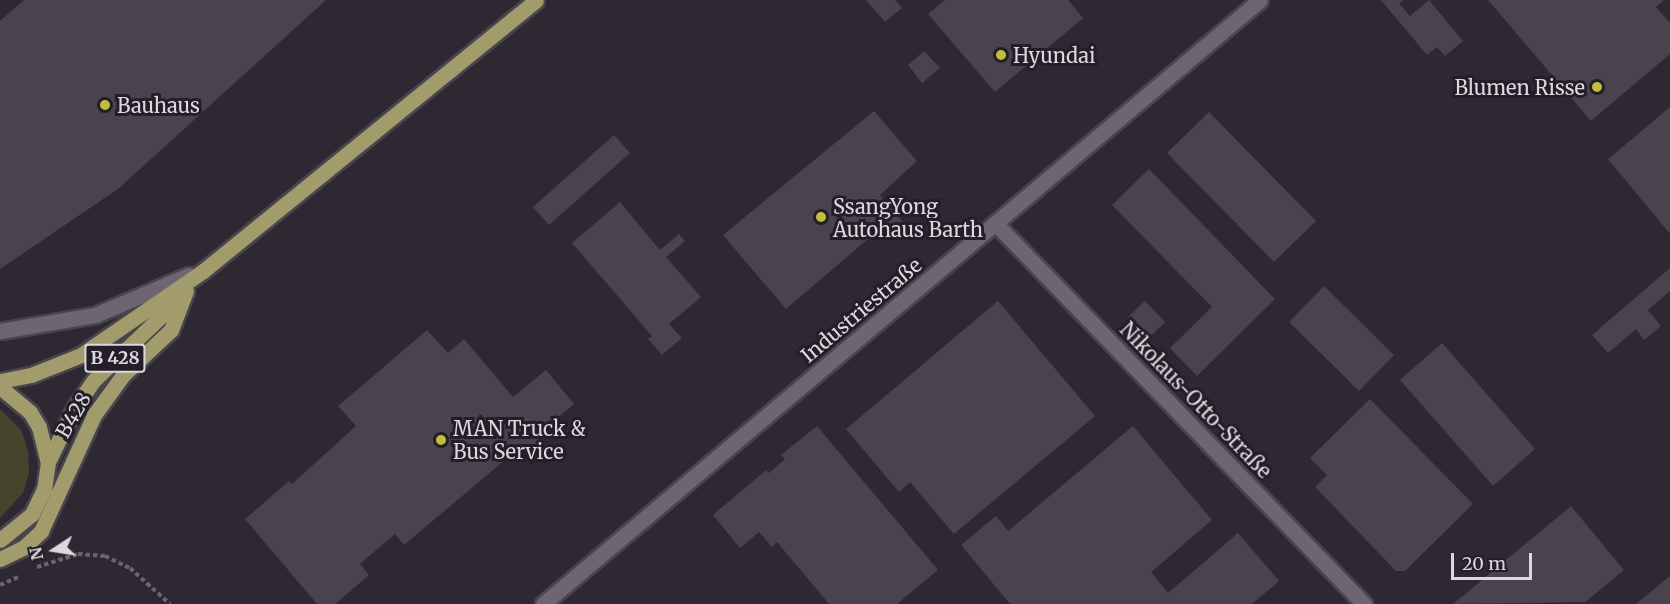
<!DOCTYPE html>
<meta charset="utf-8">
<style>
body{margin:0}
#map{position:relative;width:1670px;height:604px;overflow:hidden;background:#2d2832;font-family:Merriweather,serif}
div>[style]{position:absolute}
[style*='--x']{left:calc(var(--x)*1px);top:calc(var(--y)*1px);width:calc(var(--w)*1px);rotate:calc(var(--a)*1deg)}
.green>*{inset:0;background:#45442d}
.building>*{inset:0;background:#49434e}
.path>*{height:4px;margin-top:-2px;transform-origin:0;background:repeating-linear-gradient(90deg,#69646d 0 4.5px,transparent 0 7.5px)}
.roads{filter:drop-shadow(2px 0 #49454d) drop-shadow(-2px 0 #49454d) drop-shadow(0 2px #49454d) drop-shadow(0 -2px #49454d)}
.street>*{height:15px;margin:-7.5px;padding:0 7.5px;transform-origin:7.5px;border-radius:7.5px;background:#6d6672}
.primary>*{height:15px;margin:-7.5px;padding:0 7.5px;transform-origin:7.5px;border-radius:7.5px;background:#a29c6c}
.dots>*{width:16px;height:16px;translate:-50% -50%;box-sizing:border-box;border:3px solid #231e28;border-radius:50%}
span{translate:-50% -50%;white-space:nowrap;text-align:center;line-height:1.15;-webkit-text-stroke:6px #231e28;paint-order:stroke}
.shield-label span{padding:2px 4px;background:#231e28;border:2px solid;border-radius:4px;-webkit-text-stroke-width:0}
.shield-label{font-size:18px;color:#dcd8df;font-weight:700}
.poi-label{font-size:20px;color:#dcd8df}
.left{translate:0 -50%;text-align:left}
.right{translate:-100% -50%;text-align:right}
.street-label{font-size:20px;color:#dcd8df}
.north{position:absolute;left:24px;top:520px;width:60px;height:60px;-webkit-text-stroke:4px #231e28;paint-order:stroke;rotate:258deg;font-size:16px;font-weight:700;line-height:24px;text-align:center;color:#dcd8df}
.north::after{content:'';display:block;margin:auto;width:21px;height:27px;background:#dcd8df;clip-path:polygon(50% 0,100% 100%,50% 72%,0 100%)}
.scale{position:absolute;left:1451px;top:553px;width:81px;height:27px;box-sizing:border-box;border:3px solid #dcd8df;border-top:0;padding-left:8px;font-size:18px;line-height:21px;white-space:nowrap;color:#dcd8df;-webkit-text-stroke:4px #231e28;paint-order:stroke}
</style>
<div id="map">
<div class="green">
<i style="clip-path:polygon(0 409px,21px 430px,28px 451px,29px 473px,23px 493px,0 518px)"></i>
</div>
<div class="building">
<i style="clip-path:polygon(24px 0,326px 0,118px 189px,0 269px,0 21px)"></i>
<i style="clip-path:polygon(866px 0,895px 0,902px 8px,885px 22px)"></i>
<i style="clip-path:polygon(945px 0,1068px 0,1083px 18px,995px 92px,928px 14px)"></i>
<i style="clip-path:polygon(1381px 0,1404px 0,1399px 3px,1410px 16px,1429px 0,1463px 41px,1445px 56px,1437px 47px,1427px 55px)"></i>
<i style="clip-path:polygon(1488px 0,1664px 0,1656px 7px,1670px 23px,1670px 54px,1591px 121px)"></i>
<i style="clip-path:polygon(924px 51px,940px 68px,922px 83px,908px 65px)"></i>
<i style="clip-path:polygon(1670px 107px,1670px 234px,1608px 159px)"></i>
<i style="clip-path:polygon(874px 111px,917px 161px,880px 195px,903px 222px,889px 234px,882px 227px,786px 309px,723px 235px)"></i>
<i style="clip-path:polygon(1209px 112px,1316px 221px,1274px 262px,1167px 153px)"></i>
<i style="clip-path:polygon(614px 135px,630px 153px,549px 225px,533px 207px)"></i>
<i style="clip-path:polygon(1149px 169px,1275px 299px,1197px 376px,1170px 348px,1212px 307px,1112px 205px)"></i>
<i style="clip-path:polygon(620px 202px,660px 250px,679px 234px,685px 241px,666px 257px,701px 297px,669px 324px,682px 338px,662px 355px,648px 339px,652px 336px,572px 243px)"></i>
<i style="clip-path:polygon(1670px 268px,1670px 291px,1648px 310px,1661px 326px,1644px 340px,1636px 329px,1608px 353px,1592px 335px)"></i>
<i style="clip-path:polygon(1324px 286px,1394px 355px,1359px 391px,1289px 322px)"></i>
<i style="clip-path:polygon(998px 301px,1095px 416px,954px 534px,910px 482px,899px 492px,846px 429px)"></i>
<i style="clip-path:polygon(1145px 301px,1165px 322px,1148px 339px,1128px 317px)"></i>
<i style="clip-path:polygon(427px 330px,448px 353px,464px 339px,513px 397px,546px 370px,574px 404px,542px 431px,546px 436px,531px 449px,524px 444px,404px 545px,395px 534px,360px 564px,369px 575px,335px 604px,317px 604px,245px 519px,289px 481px,292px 484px,356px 426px,338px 406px)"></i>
<i style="clip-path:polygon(1442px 343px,1535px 449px,1493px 486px,1400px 380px)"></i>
<i style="clip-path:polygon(1370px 399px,1473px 504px,1405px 571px,1396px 571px,1315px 487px,1327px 475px,1310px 458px)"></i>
<i style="clip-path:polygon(817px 426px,938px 570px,897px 604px,829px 604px,777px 542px,772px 547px,759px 532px,740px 548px,713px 515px,766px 470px,769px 473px,785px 459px,781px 455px)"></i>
<i style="clip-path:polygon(1133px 426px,1212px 520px,1151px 572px,1168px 593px,1238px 533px,1279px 581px,1252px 604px,1010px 604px,961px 545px,996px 516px,1008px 531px)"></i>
<i style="clip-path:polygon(1571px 506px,1624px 570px,1585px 602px,1453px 604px)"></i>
<i style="clip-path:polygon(1670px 576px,1670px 604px,1636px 604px)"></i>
</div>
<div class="path">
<i style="--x:37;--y:567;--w:43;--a:-17.6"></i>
<i style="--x:78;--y:554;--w:27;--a:4"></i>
<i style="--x:105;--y:556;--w:28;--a:26"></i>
<i style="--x:130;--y:568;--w:54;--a:42"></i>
<i style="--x:0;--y:585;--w:22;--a:-24"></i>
</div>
<div class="roads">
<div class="street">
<i style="--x:997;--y:225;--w:528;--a:45.92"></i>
<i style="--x:0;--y:331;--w:96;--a:-9.6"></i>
<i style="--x:95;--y:315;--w:102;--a:-23.1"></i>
<i style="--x:543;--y:604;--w:937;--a:-40.11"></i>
</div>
<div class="primary">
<i style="--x:0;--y:381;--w:32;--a:-11"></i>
<i style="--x:31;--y:375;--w:54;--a:-21.8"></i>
<i style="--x:81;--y:355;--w:148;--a:-34.5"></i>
<i style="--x:203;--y:271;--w:429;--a:-39.1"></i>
<i style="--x:0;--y:387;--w:39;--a:40"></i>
<i style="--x:30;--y:412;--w:17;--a:59"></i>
<i style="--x:39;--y:427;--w:36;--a:76"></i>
<i style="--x:48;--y:462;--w:27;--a:98"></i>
<i style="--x:44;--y:489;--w:28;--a:116"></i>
<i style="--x:32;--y:514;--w:41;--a:140.9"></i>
<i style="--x:48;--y:462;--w:61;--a:-63.9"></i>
<i style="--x:75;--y:407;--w:33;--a:-55"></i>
<i style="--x:94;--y:380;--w:119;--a:-43.6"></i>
<i style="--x:0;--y:559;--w:25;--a:-26"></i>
<i style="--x:23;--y:548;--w:25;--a:-43"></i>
<i style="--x:41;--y:531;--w:128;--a:-65.4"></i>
<i style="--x:94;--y:415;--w:49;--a:-54.1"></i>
<i style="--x:123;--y:375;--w:66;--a:-43.2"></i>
<i style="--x:171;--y:330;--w:42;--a:-69"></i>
</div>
</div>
<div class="dots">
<i style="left:1001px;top:55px;background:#c4bc3d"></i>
<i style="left:1597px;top:87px;background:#c4bc3d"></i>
<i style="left:105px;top:105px;background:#c4bc3d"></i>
<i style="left:821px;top:217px;background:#c4bc3d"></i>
<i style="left:441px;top:440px;background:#c4bc3d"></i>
</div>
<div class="shield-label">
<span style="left:115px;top:358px">B 428</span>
</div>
<div class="poi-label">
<span class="left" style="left:1013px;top:55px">Hyundai</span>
<span class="right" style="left:1585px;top:87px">Blumen Risse</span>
<span class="left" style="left:117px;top:105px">Bauhaus</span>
<span class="left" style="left:833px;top:218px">SsangYong<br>Autohaus Barth</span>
<span class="left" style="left:453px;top:440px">MAN Truck &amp;<br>Bus Service</span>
</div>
<div class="street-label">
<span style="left:861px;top:310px;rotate:-40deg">Industriestraße</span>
<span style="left:1196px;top:400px;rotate:46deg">Nikolaus-Otto-Straße</span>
<span style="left:73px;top:415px;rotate:-60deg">B428</span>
</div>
<div class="north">N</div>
<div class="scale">20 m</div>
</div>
